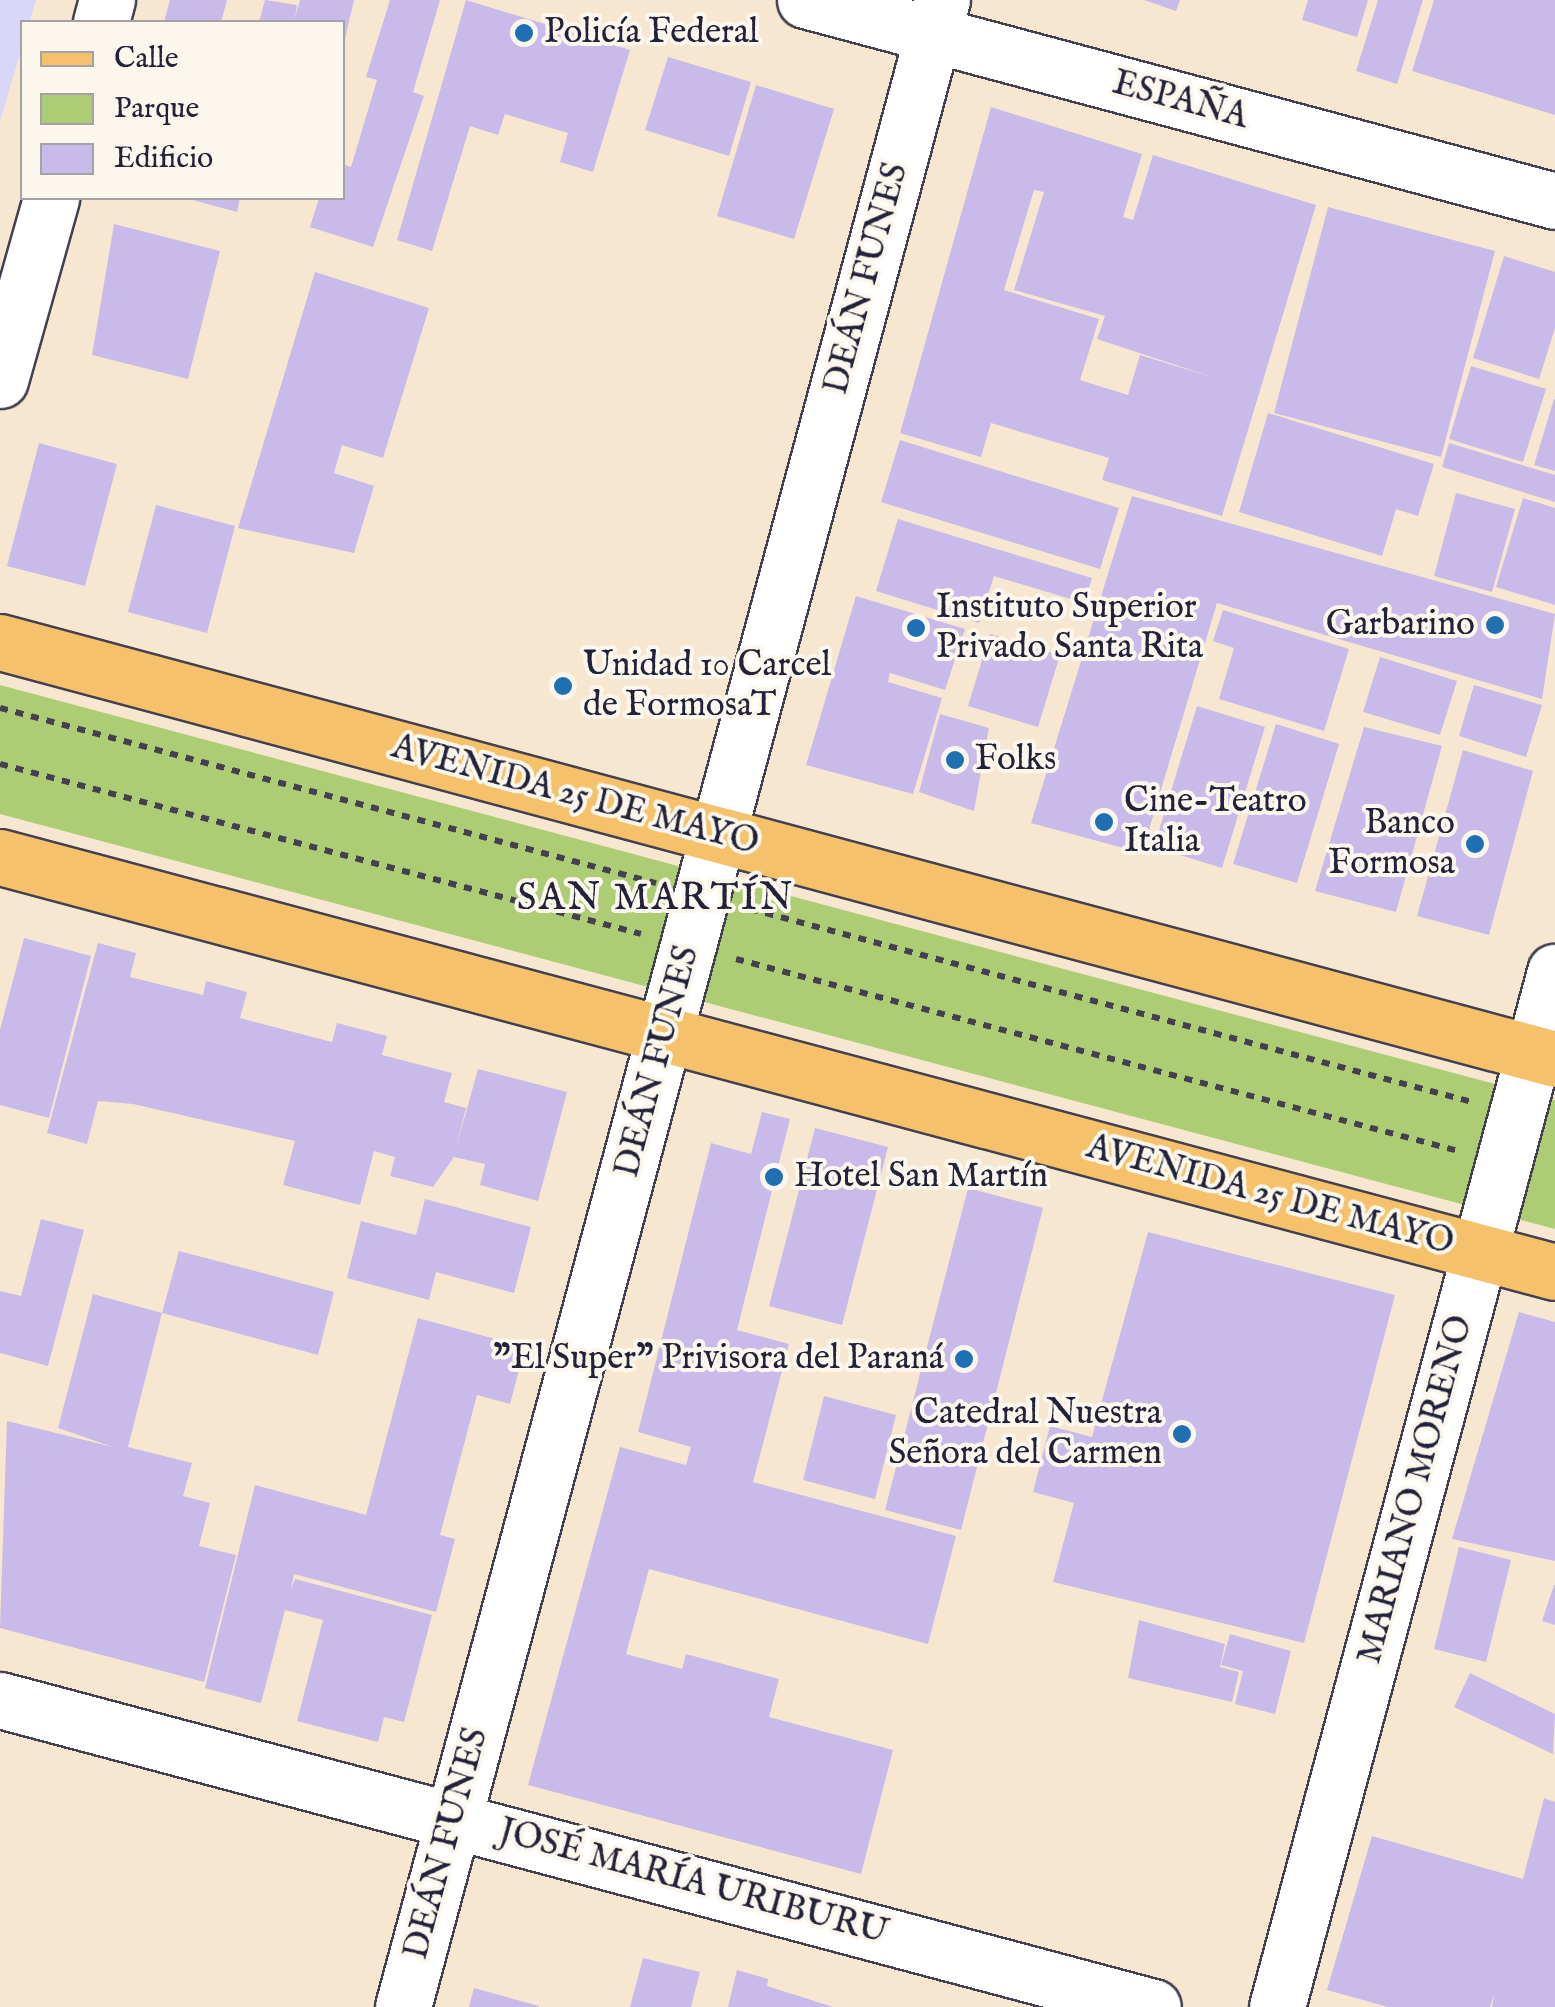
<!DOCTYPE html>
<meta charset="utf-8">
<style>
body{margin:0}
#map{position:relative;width:1555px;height:2007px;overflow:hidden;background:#f7e7d0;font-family:"IM FELL English",serif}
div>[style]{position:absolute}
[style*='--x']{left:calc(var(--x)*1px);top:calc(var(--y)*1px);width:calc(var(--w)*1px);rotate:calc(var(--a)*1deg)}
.built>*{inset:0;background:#d9d6f7}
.green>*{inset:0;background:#adcd75}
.building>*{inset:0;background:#c8bbea}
.path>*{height:6px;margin-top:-3px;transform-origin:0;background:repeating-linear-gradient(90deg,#424051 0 8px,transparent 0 16px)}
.roads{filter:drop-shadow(2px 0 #424051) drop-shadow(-2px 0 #424051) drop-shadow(0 2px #424051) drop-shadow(0 -2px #424051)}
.minor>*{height:55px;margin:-27.5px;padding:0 27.5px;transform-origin:27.5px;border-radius:27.5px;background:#fff}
.major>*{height:55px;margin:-27.5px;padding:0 27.5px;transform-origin:27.5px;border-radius:27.5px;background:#f5c16b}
.dots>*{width:28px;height:28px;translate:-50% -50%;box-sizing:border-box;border:5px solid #fbf7ec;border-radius:50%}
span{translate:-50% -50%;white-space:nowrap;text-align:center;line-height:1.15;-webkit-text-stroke:8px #fbf7ec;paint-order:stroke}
.poi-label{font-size:35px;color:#22223b}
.left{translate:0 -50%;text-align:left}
.right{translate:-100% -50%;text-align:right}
.street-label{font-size:35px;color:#22223b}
.neighbourhood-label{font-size:38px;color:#22223b;letter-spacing:2.5px}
.legend{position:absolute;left:20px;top:20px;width:325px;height:180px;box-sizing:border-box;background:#fbf7ec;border:2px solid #a4a2a5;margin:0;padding:12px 18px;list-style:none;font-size:30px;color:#22223b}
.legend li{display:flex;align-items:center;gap:20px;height:50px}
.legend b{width:50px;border:2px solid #a4a2a5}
</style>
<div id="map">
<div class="built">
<i style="clip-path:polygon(0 0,36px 0,0 121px)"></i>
</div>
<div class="green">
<i style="clip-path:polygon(0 685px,1555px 1100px,1555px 1229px,0 814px)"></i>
</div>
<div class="building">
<i style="clip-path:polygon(170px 0,227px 0,221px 22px,164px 22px)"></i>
<i style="clip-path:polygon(265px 0,297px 5px,295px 18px,300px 0,354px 0,344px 43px,342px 22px,259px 22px)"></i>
<i style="clip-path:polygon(390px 0,440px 0,413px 92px,424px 96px,373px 247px,310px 227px,319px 198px,342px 198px,342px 164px,351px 167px,377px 80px,366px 77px)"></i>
<i style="clip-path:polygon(466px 0,630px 50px,593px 172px,560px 162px,568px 133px,505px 114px,498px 135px,470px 126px,432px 251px,397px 240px)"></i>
<i style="clip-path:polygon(1144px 0,1180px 0,1176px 11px)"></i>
<i style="clip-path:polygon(1308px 0,1368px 0,1357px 37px,1302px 20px)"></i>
<i style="clip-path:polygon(1378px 0,1423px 0,1397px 84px,1356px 71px)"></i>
<i style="clip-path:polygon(1434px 0,1555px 0,1555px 115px,1412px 71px)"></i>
<i style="clip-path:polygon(668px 57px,751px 82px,729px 156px,645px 130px)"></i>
<i style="clip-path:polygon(756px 85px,834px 109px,794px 239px,717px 216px)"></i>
<i style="clip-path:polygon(evenodd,991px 107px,1142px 154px,1123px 217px,1133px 220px,1153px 155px,1316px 205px,1222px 516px,1102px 480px,1109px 458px,991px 423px,981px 457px,900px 433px,991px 107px,1034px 190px,1044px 192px,1014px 290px,1105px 316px,1097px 339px,1215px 378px,1140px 355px,1128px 395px,1080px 380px,1099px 319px,1004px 290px,1034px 190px)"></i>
<i style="clip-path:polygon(185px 198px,240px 198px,237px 212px)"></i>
<i style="clip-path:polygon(1328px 207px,1495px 251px,1441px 457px,1274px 413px)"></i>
<i style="clip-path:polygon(114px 224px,220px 251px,188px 379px,92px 355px)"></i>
<i style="clip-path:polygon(1504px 256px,1555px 272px,1555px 328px,1539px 379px,1473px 358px)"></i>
<i style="clip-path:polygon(315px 272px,429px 308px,383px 458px,342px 445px,334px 473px,374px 486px,354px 553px,238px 528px)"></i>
<i style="clip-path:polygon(1471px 366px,1546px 389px,1523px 462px,1449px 439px)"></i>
<i style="clip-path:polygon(1554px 399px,1555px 399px,1555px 471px,1534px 465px)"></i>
<i style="clip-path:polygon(1268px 413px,1434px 464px,1418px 516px,1396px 509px,1382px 556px,1239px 512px)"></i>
<i style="clip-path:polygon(900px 440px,1119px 508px,1100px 569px,881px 502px)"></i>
<i style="clip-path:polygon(39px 443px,117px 464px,85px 586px,7px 566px)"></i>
<i style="clip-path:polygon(1449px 443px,1555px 475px,1555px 502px,1442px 467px)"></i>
<i style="clip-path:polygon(1456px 493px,1515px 509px,1492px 592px,1434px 576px)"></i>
<i style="clip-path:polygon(1132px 496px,1555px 614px,1542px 699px,1217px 603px,1142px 853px,1031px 823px)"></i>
<i style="clip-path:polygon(1523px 498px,1555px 508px,1555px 605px,1496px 587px)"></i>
<i style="clip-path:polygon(156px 505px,235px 526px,207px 633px,128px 612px)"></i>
<i style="clip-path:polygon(898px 519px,1092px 578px,1084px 603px,994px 576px,979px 623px,876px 591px)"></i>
<i style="clip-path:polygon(856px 596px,965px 629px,945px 690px,890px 673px,888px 682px,942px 698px,913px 794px,806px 765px)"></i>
<i style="clip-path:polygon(1223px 610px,1349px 649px,1324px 731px,1219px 699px,1234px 648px,1213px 641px)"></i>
<i style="clip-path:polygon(990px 634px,1060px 655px,1038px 727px,968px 706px)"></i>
<i style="clip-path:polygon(1380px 657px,1457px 681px,1440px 735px,1363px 712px)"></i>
<i style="clip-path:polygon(1474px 685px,1542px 705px,1526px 757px,1459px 736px)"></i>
<i style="clip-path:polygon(1197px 706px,1265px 727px,1222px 868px,1154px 847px)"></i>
<i style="clip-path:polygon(940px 714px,989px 728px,974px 811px,919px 792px)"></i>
<i style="clip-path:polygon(1276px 724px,1339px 744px,1297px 883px,1233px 864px)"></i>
<i style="clip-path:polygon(1364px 727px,1442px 746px,1396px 912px,1315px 891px)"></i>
<i style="clip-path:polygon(1463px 750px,1533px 771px,1489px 935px,1417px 916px)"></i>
<i style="clip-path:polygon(24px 938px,91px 956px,49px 1118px,0 1105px,0 1030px)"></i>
<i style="clip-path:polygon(98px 943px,136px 953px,130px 977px,203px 995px,206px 981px,247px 992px,240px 1018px,332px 1042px,337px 1023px,387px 1036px,382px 1055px,452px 1073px,444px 1102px,466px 1108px,456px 1148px,478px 1069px,567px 1092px,538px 1201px,480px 1185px,485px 1164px,454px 1157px,433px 1187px,390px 1176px,395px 1157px,374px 1151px,360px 1205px,283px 1185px,295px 1141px,133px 1104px,98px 1101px,87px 1144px,47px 1133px)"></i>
<i style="clip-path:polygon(762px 1112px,790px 1119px,737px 1330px,789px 1344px,753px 1482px,956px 1536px,928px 1644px,649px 1569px,626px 1654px,682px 1669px,686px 1654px,779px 1679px,769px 1717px,893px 1750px,861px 1874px,528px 1785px,620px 1447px,686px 1465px,691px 1447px,638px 1432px,711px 1143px,751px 1154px)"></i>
<i style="clip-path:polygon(815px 1128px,888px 1147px,842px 1325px,769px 1306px)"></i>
<i style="clip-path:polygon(968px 1188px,1043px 1208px,961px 1530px,885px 1510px)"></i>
<i style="clip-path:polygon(425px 1199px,531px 1227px,514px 1293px,436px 1272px,429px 1300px,347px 1278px,361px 1221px,416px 1235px)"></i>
<i style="clip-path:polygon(41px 1219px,84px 1230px,48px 1366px,0 1353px,0 1291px,21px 1296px)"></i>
<i style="clip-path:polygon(1148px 1232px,1395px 1295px,1304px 1643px,1053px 1582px,1074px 1503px,1033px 1492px,1050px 1426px,1092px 1437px)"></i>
<i style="clip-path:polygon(179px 1251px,334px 1292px,318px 1355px,162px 1313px)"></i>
<i style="clip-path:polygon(93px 1294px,162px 1313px,128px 1447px,192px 1463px,183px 1496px,210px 1503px,199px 1546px,236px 1555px,204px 1682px,0 1628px,7px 1421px,113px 1447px,58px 1428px)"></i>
<i style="clip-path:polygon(1519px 1312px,1555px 1322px,1555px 1561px,1452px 1539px)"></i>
<i style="clip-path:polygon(418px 1318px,525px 1347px,510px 1404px,477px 1395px,440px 1535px,455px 1539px,436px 1612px,294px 1574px,291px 1589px,295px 1579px,432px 1615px,404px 1722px,384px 1717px,378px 1742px,297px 1721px,323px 1620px,285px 1610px,261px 1703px,205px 1688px,255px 1485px,366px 1515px)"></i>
<i style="clip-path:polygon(824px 1396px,896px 1415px,875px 1499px,803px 1480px)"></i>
<i style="clip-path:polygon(1459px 1547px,1511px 1560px,1486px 1662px,1434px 1649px)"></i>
<i style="clip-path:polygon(1554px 1585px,1555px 1585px,1555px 1625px,1542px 1621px)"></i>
<i style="clip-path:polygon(1139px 1620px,1225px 1644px,1220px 1667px,1239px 1672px,1232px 1702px,1128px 1678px)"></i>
<i style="clip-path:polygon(1230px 1634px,1291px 1651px,1275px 1714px,1235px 1704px,1243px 1671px,1221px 1665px)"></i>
<i style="clip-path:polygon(1470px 1673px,1555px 1714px,1553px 1754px,1454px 1707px)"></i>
<i style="clip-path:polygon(1544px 1798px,1555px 1802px,1555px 2007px,1492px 2007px,1494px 1994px,1490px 2007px,1388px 2007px,1327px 1990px,1372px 1836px,1523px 1879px)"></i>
<i style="clip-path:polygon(643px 1958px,700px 1972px,691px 2007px,630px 2007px)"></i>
<i style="clip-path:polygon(737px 1970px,768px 1979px,767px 1986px,833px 2007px,728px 2007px)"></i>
<i style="clip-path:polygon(474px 1988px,539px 2006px,539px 2007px,469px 2007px)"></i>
</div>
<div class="path">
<i style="--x:0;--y:708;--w:679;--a:14.94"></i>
<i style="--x:0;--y:764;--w:663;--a:14.85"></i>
<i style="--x:750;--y:909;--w:747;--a:14.97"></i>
<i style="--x:736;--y:959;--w:747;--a:14.89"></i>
</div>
<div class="roads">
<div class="minor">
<i style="--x:805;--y:0;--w:776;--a:15"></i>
<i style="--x:101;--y:22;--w:23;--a:-75"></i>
<i style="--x:0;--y:380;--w:189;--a:-74.3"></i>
<i style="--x:0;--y:1700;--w:1193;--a:14.91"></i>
<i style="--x:403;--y:2007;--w:2078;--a:-74.97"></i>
<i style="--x:1277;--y:2007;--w:1072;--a:-74.97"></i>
</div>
<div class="major">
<i style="--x:0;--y:642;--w:1610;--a:15.01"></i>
<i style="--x:0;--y:857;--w:1609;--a:14.94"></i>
</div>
</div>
<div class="dots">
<i style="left:524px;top:33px;background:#1f6fb2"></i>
<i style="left:1495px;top:625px;background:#1f6fb2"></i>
<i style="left:916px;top:628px;background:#1f6fb2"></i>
<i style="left:563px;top:686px;background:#1f6fb2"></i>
<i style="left:955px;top:760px;background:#1f6fb2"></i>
<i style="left:1104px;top:822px;background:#1f6fb2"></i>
<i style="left:1475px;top:844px;background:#1f6fb2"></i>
<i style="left:774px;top:1177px;background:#1f6fb2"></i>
<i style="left:964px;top:1359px;background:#1f6fb2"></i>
<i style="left:1182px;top:1434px;background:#1f6fb2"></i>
</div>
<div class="poi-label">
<span class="left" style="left:544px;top:33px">Policía Federal</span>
<span class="left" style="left:936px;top:628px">Instituto Superior<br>Privado Santa Rita</span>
<span class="right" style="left:1475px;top:625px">Garbarino</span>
<span class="left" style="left:583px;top:686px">Unidad 10 Carcel<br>de FormosaT</span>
<span class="left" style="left:975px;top:760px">Folks</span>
<span class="left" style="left:1124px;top:822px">Cine-Teatro<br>Italia</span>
<span class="right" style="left:1455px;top:844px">Banco<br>Formosa</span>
<span class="left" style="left:794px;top:1177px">Hotel San Martín</span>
<span class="right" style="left:944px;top:1359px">"El Super" Privisora del Paraná</span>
<span class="right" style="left:1162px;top:1434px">Catedral Nuestra<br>Señora del Carmen</span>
</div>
<div class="street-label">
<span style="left:1180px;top:101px;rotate:15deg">ESPAÑA</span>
<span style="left:867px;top:279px;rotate:-75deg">DEÁN FUNES</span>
<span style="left:575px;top:796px;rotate:15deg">AVENIDA 25 DE MAYO</span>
<span style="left:658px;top:1062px;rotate:-75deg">DEÁN FUNES</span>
<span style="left:1270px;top:1196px;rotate:15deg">AVENIDA 25 DE MAYO</span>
<span style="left:1416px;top:1490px;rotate:-75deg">MARIANO MORENO</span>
<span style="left:447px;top:1844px;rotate:-75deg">DEÁN FUNES</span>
<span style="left:693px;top:1883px;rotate:15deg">JOSÉ MARÍA URIBURU</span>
</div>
<div class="neighbourhood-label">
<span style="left:656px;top:900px">SAN MARTÍN</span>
</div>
<ul class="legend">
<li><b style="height:12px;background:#f5c16b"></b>Calle</li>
<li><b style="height:28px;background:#adcd75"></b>Parque</li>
<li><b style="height:28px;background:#c8bbea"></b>Edificio</li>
</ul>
</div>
